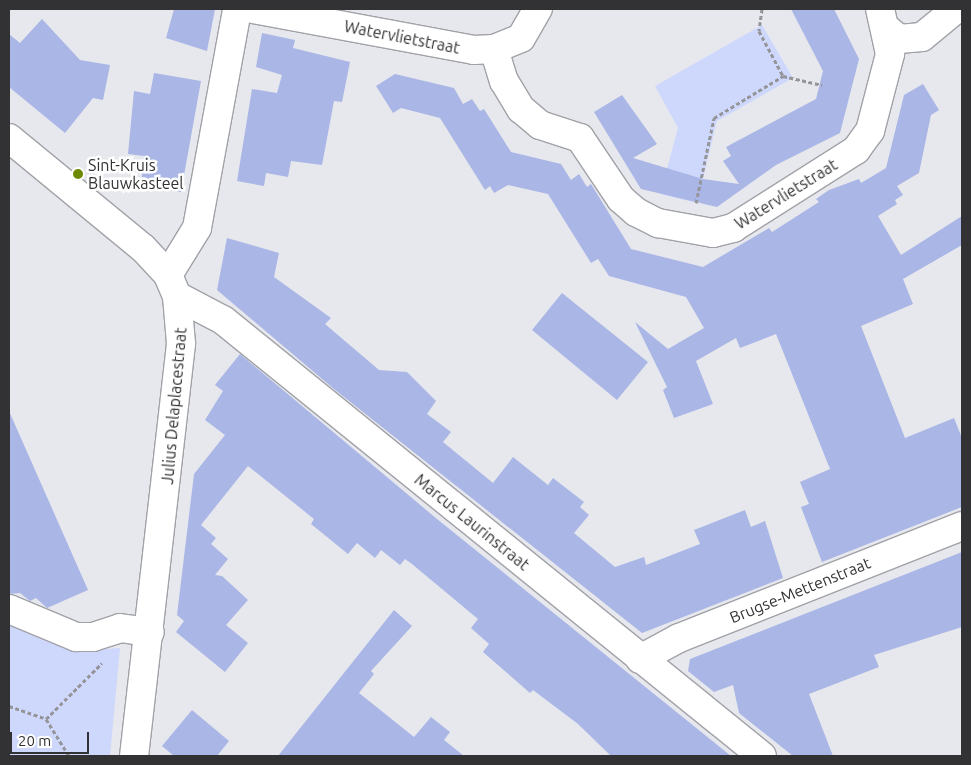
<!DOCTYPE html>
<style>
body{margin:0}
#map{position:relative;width:971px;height:765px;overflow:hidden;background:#e7e8ed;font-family:Ubuntu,sans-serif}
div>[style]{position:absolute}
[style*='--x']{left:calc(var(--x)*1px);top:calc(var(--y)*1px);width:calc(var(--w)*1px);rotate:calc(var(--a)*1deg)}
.green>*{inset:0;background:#ced8fd}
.building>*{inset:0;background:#a9b6e6}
.path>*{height:3px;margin-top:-1.5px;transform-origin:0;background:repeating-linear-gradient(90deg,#959599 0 4px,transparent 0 6.5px)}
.roads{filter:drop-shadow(1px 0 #a1a2a7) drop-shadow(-1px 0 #a1a2a7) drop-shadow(0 1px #a1a2a7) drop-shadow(0 -1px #a1a2a7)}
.minor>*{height:28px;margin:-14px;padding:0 14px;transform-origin:14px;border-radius:14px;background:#fff}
.dots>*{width:14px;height:14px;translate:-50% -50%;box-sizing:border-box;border:2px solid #fff;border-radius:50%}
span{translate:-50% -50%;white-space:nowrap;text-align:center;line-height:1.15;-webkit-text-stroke:5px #fff;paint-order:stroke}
.street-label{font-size:16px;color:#323234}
.poi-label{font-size:16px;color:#323234}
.left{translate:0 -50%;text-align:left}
.frame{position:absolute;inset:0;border:10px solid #323234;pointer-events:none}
.scale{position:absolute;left:10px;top:732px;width:79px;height:22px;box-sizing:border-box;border:2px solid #323234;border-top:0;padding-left:6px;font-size:15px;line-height:18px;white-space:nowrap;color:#323234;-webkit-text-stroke:4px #fff;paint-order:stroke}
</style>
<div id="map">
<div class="green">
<i style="clip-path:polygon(762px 25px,793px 78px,717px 121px,697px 203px,660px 194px,678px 128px,655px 86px)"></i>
<i style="clip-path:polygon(9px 625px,77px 651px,120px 648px,110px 756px,9px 756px)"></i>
</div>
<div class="building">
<i style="clip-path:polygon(174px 9px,215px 9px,207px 51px,166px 38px)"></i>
<i style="clip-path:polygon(791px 9px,834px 9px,859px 59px,840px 133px,776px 165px,717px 207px,641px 189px,594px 112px,622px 95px,657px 144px,633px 158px,703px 179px,739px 184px,723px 161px,731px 156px,726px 147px,816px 99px,823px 71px)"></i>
<i style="clip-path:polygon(42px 19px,80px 60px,110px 65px,103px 100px,93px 98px,65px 133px,9px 87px,9px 34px,20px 43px)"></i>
<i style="clip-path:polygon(262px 33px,295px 40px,293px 48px,350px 62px,342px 102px,334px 101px,322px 165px,291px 161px,288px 177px,266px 173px,264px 186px,237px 181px,252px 89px,277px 93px,282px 75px,256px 67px)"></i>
<i style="clip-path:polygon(154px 73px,201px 81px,181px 192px,141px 185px,144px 156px,128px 154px,134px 91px,150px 94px)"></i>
<i style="clip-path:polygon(395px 74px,454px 88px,463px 104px,472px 99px,480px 111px,484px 109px,511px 152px,561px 164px,571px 180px,579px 174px,587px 187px,591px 184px,631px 249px,703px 267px,769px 228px,772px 232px,819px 202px,816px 199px,829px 190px,859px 179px,861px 183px,886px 168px,904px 95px,923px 84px,939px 110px,931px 115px,919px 173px,897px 186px,903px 195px,895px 200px,897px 204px,878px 216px,901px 255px,962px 216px,962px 245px,903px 279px,913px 304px,861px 326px,905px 438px,954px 418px,962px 438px,962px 507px,822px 562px,801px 507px,809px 504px,800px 482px,830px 469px,776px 334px,740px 348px,736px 338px,696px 361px,713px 404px,674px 418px,663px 390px,667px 387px,635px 322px,668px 349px,704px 328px,686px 297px,609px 276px,598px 259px,591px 263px,548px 194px,508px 185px,494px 193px,490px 186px,485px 190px,440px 118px,401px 108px,393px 113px,376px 86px)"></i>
<i style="clip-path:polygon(227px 238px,279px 253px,274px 277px,331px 318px,325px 324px,379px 370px,407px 372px,436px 401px,427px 414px,451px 432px,443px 442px,493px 483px,513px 457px,548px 485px,553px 478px,584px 502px,580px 507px,589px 515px,574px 533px,615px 567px,644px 557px,646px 565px,700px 544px,694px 530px,745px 510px,751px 527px,765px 521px,783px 578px,642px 633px,334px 389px,217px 290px)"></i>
<i style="clip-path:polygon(562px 293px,648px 362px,617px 400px,532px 330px)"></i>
<i style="clip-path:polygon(240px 354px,437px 519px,731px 756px,611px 756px,578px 724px,533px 690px,530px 693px,483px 652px,489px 644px,471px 628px,478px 619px,412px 564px,405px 559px,400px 565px,381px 550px,375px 558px,357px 543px,348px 554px,311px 524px,314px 519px,248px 466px,201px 525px,216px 538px,211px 544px,228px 559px,215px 575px,222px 576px,248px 600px,226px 625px,248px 643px,225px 672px,176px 632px,184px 621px,177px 615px,194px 474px,225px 435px,205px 420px,223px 391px,215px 385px)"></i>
<i style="clip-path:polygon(9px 411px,88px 590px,47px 608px,36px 598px,30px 601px,20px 593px,9px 594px)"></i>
<i style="clip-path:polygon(962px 552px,962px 627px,874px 655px,879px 667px,809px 694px,833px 756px,793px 756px,739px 713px,733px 685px,714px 692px,688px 671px,690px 659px)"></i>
<i style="clip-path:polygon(394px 610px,412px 626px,371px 671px,374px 674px,359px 693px,414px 737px,431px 717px,450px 732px,444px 740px,464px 756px,278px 756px)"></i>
<i style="clip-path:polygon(192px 710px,229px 741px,217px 756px,174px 756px,162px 746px)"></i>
</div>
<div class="path">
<i style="--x:762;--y:9;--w:22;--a:98"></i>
<i style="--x:759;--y:31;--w:51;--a:61.9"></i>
<i style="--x:696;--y:203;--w:87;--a:-78"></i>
<i style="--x:714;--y:118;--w:81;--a:-31.3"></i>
<i style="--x:783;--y:76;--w:40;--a:13"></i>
<i style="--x:9;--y:706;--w:39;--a:19"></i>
<i style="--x:46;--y:719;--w:44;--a:58.1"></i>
<i style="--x:46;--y:719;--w:79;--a:-45"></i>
</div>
<div class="roads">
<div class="minor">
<i style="--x:253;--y:9;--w:225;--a:10.5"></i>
<i style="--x:474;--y:50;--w:20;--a:-3"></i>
<i style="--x:494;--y:49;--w:29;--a:-22"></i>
<i style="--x:521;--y:38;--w:34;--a:-60"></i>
<i style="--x:888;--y:30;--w:14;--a:39"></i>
<i style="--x:899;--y:39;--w:23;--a:-5"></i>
<i style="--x:922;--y:37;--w:44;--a:-39.5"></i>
<i style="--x:494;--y:49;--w:34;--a:73"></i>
<i style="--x:504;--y:81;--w:33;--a:59"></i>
<i style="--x:521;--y:109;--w:25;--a:40"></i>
<i style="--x:540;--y:125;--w:42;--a:18"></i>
<i style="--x:580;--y:138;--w:73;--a:56.1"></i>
<i style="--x:621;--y:199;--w:20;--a:41"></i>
<i style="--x:636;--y:212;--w:25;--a:27"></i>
<i style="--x:658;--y:223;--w:56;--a:10.3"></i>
<i style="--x:713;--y:233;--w:21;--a:-14"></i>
<i style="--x:733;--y:228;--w:146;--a:-32.4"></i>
<i style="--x:856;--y:150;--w:24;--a:-54"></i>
<i style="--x:870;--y:131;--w:80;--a:-75.4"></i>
<i style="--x:890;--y:54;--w:46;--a:-102.5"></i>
<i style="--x:9;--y:138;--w:173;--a:39.4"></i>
<i style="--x:143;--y:248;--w:37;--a:47"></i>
<i style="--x:168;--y:275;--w:23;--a:67"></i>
<i style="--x:177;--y:296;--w:48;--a:85.2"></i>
<i style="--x:181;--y:344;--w:415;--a:96.5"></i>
<i style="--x:168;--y:275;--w:55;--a:-58.3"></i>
<i style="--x:197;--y:228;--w:223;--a:-79.6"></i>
<i style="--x:177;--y:296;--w:52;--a:27.6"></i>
<i style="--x:223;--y:320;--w:693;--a:38.97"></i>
<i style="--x:9;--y:609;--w:73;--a:22.7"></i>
<i style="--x:76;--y:637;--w:17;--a:0"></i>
<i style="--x:93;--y:637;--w:28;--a:-18"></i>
<i style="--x:120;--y:628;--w:30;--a:8"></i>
<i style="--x:640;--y:659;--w:44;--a:-28.3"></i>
<i style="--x:679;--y:638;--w:304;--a:-21.6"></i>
</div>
</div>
<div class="dots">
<i style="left:78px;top:174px;background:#6d8900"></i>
</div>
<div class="street-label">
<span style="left:402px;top:37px;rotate:11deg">Watervlietstraat</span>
<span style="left:786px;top:194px;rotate:-32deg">Watervlietstraat</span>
<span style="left:174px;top:406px;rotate:-85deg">Julius Delaplacestraat</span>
<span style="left:472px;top:522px;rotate:39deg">Marcus Laurinstraat</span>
<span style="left:800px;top:590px;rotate:-22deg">Brugse-Mettenstraat</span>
</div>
<div class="poi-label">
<span class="left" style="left:88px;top:174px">Sint-Kruis<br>Blauwkasteel</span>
</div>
<div class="frame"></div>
<div class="scale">20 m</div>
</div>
